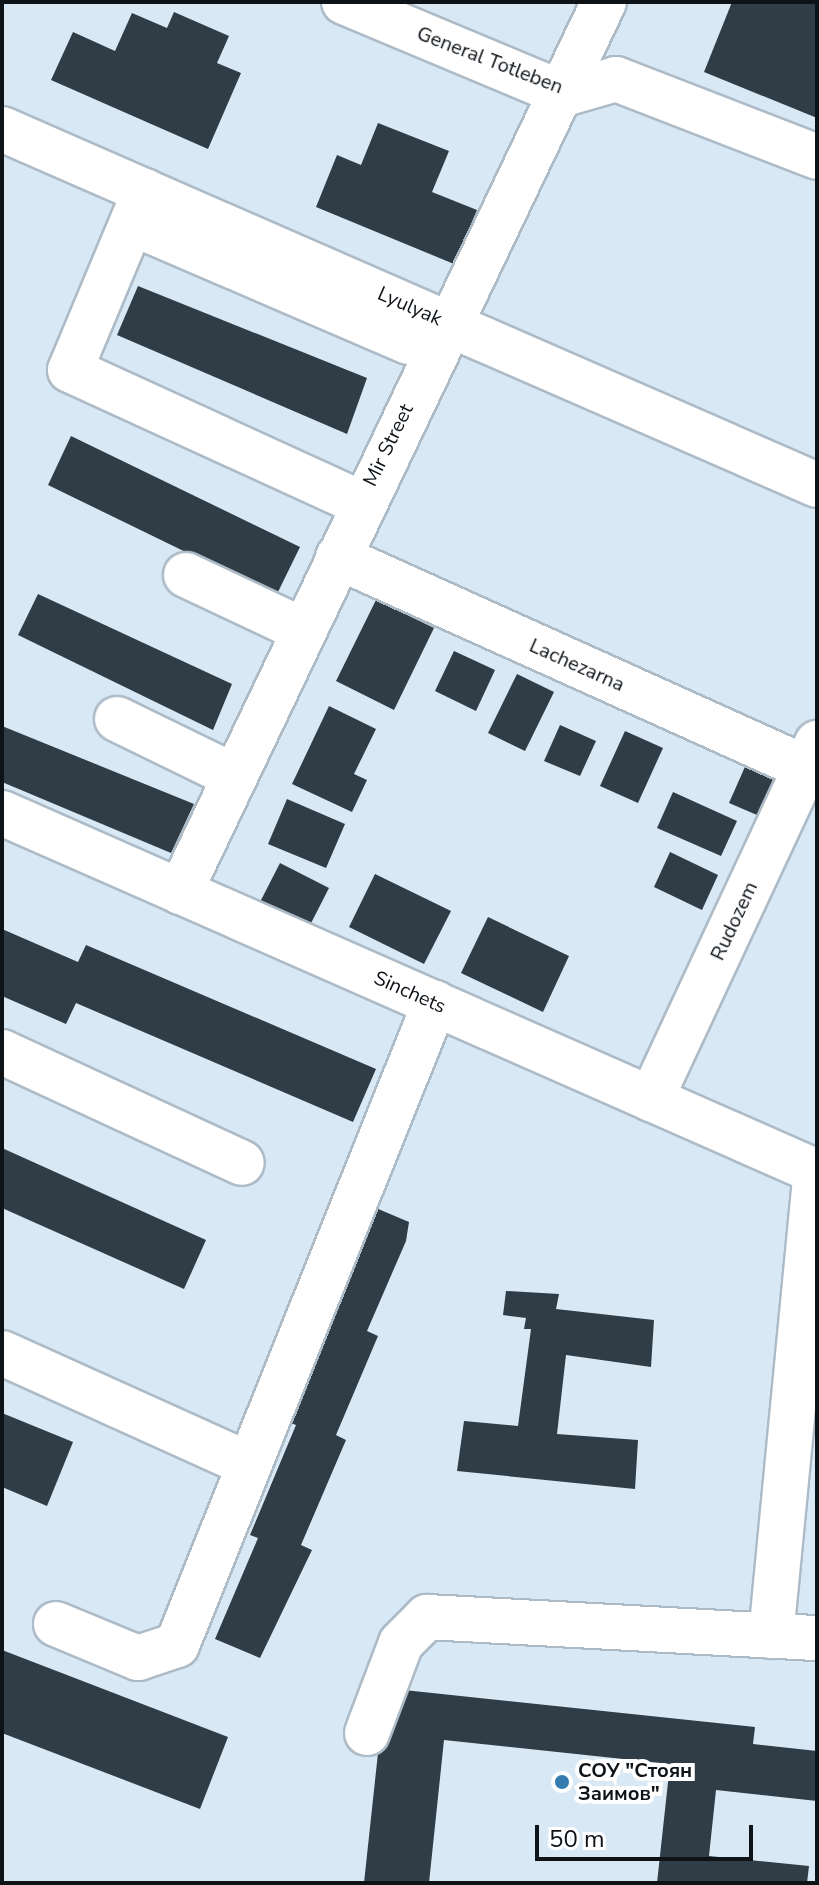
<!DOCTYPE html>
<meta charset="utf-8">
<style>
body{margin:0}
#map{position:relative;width:819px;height:1885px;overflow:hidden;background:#d9e8f5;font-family:"Nunito Sans",sans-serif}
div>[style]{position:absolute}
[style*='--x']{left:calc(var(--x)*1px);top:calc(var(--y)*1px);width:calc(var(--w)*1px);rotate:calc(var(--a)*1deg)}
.building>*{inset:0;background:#303c46}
.roads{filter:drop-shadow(2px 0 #adbbc7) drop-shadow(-2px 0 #adbbc7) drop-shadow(0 2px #adbbc7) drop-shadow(0 -2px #adbbc7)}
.minor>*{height:44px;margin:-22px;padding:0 22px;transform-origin:22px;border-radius:22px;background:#fff}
.dots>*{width:22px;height:22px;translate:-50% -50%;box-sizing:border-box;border:4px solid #fff;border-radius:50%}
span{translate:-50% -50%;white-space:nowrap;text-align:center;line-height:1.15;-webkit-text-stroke:8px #fff;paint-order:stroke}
.street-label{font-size:20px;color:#0e1318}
.poi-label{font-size:20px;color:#0e1318;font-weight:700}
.left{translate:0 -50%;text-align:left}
.frame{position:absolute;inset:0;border:4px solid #0e1318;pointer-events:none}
.scale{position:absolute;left:535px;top:1825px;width:218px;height:36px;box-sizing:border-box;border:4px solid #0e1318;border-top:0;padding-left:10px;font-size:24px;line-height:28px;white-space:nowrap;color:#0e1318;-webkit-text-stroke:6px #fff;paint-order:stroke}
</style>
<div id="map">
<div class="building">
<i style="clip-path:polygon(732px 2px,817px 2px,817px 118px,704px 72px)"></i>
<i style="clip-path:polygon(174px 12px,229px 36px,217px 63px,241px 73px,208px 149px,51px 80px,73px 32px,115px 51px,132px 13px,167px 28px)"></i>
<i style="clip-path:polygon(378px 123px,449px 151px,432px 192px,477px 210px,454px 264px,316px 207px,337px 155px,361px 165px)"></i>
<i style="clip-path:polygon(138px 286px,367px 378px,347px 434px,117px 335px)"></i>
<i style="clip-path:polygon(71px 436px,300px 547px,276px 596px,48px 485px)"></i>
<i style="clip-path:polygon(38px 594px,232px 684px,213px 730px,18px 635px)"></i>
<i style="clip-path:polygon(376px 600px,434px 628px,394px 710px,336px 681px)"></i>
<i style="clip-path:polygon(454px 651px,495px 670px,476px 711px,435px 691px)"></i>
<i style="clip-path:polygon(517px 674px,554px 692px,525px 751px,488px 733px)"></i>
<i style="clip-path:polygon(329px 706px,376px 729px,354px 774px,367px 780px,352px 812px,292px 784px)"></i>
<i style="clip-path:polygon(560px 725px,596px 741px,580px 776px,544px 761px)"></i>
<i style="clip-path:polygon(2px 726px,194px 804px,171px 853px,2px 782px)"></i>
<i style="clip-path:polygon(625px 731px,663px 748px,638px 803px,600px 786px)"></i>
<i style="clip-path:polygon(748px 760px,782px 775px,764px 818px,729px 803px)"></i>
<i style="clip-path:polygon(673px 792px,737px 821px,721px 856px,657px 828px)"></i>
<i style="clip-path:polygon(287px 799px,345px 824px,326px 868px,268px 844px)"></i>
<i style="clip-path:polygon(670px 852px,718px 875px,702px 910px,654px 887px)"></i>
<i style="clip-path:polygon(280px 863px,329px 888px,307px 931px,258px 906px)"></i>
<i style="clip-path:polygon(375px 874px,451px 911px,424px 964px,349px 927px)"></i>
<i style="clip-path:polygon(488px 917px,569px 956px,543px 1012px,461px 973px)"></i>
<i style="clip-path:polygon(2px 929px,78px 962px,86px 945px,376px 1069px,353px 1122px,76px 1003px,66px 1024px,2px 996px)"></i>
<i style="clip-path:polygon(2px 1148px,206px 1240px,184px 1289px,2px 1208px)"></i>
<i style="clip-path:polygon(364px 1203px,409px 1222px,406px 1241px,367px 1331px,378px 1336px,336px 1435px,346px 1440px,301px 1545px,312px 1550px,260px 1658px,215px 1639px,258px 1538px,250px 1535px,296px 1425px,285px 1421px)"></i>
<i style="clip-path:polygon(506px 1291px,559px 1294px,556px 1309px,654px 1320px,651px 1367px,566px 1355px,557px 1434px,638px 1440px,635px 1489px,457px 1471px,464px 1421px,518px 1426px,531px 1329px,524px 1329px,526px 1318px,503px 1315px)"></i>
<i style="clip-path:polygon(2px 1413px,73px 1442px,47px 1506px,2px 1487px)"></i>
<i style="clip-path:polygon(2px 1650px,228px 1737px,200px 1809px,2px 1733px)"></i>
<i style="clip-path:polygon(385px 1688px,755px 1727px,753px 1744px,817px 1751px,817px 1801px,716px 1790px,709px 1856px,809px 1866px,807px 1883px,657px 1883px,670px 1764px,444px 1740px,429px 1883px,364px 1883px)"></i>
</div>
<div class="roads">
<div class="minor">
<i style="--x:344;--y:2;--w:238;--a:22.7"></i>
<i style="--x:564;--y:94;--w:54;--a:-16.1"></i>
<i style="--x:616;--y:79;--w:216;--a:21.2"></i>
<i style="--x:2;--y:129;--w:889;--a:23.6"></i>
<i style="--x:145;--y:191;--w:194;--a:112.7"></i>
<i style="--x:70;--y:370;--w:319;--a:24.6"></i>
<i style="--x:132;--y:223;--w:301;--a:23.3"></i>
<i style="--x:338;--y:557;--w:525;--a:24.27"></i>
<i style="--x:186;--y:575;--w:129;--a:25.2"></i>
<i style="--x:117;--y:719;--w:130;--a:26"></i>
<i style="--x:2;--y:813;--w:891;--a:23.77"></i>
<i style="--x:180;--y:892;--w:986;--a:-64.53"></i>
<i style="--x:2;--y:1052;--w:264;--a:24.8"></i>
<i style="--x:651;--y:1099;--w:393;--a:-65"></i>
<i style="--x:2;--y:1353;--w:270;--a:24.3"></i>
<i style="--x:56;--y:1624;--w:89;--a:22.5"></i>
<i style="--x:138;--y:1658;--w:41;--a:-18.4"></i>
<i style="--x:177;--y:1645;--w:692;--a:-68.11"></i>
<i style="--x:771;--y:1636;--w:467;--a:-84.5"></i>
<i style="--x:367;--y:1733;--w:96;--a:-69.3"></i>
<i style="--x:401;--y:1643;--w:37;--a:-45"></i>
<i style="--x:427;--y:1617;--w:391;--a:3.1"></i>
</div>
</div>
<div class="dots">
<i style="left:562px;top:1782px;background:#357bb0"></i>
</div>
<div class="street-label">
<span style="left:490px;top:60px;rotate:21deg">General Totleben</span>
<span style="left:410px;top:306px;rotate:24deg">Lyulyak</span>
<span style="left:388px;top:445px;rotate:-64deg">Mir Street</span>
<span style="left:577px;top:665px;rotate:24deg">Lachezarna</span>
<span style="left:734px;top:921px;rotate:-65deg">Rudozem</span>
<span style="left:410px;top:992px;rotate:24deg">Sinchets</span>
</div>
<div class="poi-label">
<span class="left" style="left:578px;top:1782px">СОУ "Стоян<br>Заимов"</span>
</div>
<div class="frame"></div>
<div class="scale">50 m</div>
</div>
